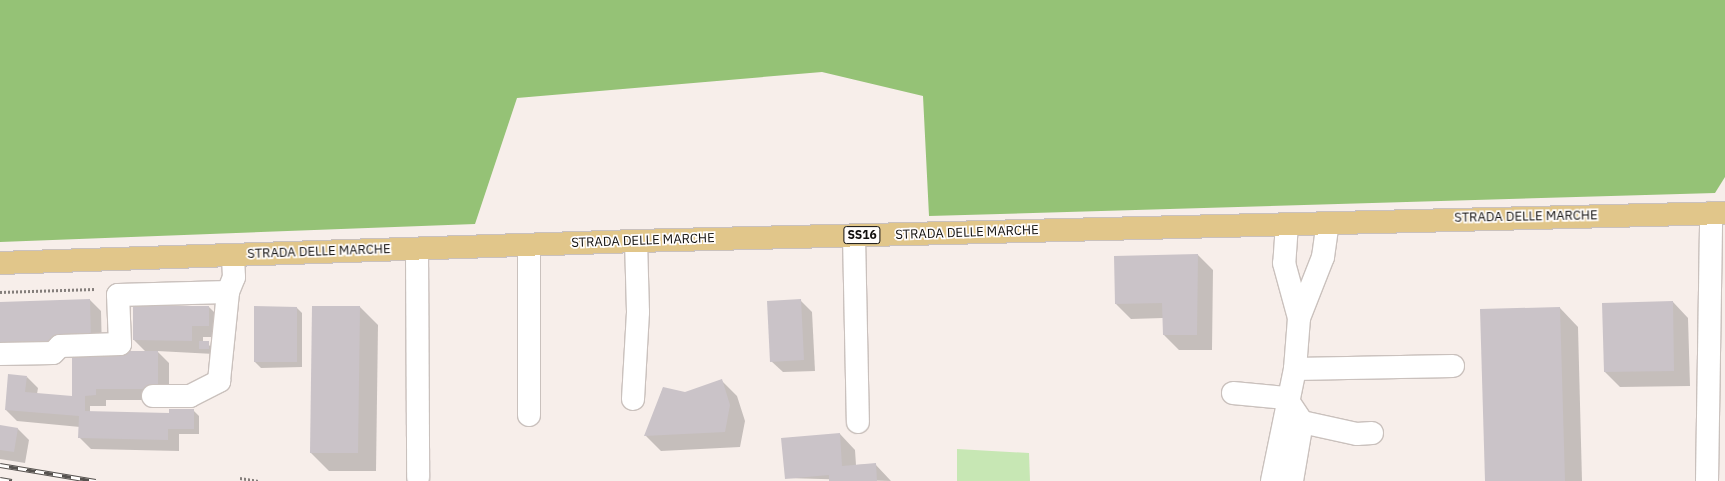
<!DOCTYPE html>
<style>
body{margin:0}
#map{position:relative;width:1725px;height:481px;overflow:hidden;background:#f7eeea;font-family:"IBM Plex Sans",sans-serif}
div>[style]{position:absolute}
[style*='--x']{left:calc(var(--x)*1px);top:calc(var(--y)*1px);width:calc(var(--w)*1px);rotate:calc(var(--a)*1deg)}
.green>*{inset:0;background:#c7e7b4}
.forest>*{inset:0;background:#95c276}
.shadow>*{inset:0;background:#0003}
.building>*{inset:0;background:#cac3c8}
.path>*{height:2.5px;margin-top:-1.25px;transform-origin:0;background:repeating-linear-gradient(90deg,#847e7b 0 2px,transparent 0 4px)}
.roads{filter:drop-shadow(1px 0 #cac1bd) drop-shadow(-1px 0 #cac1bd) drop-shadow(0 1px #cac1bd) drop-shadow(0 -1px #cac1bd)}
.minor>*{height:22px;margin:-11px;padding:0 11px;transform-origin:11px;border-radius:11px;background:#fff}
.major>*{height:22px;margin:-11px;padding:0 11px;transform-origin:11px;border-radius:11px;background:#e1c68a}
.rail>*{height:4.5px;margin-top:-2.25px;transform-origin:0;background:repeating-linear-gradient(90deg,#fffdfc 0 9px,#56524f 0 18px);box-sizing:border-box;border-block:1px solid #56524f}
span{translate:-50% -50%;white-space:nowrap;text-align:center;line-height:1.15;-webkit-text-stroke:3.5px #fffdfc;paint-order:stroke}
.shield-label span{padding:1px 3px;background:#fffdfc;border:1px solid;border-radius:3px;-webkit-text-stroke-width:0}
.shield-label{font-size:12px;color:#110f0d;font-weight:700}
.street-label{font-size:13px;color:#110f0d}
</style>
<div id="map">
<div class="green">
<i style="clip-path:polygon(957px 449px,1029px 453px,1030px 481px,957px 481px)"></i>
</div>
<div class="forest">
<i style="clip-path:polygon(0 0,1725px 0,1725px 177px,1715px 193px,929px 216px,923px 96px,822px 72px,517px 98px,475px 224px,0 242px)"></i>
</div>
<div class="shadow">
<i style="clip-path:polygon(1198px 255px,1213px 270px,1212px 350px,1179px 350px,1164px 335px,1163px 318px,1131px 319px,1116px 304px)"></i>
<i style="clip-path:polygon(90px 300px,101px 311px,102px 352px,146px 352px,134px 340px,209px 307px,220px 318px,220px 337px,203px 337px,203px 342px,214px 348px,214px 354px,157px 351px,169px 363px,169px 400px,106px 400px,106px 406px,90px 406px,90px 412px,170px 414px,193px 410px,199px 416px,199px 434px,179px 434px,179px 451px,91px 449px,79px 437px,80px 427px,17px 421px,6px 410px,27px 377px,38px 388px,37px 394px,73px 397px,73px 352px,0 355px,0 303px)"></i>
<i style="clip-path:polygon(800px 300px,812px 312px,815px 371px,783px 372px,771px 361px)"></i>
<i style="clip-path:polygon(1673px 302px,1688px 318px,1690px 386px,1620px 387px,1605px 372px,1603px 304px)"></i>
<i style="clip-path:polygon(360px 307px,378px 325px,376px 471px,329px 471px,311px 453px)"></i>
<i style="clip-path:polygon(297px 308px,302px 313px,302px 367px,261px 368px,255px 362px)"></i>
<i style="clip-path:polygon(1560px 308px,1578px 327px,1582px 481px,1486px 481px)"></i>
<i style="clip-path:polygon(722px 381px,737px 396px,745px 421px,740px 447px,661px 451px,646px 436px,663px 388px,685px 393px)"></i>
<i style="clip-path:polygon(0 426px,18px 429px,29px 440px,25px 463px,0 459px)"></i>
<i style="clip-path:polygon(840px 434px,855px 450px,856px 465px,875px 464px,891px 481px,786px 478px)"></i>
</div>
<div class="building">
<i style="clip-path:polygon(1198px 254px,1197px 335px,1163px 335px,1162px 303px,1115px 304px,1114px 256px)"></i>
<i style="clip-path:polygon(90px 299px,91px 340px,0 343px,0 302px)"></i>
<i style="clip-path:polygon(801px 299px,804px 360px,770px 362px,767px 301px)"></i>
<i style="clip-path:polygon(1673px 301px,1674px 371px,1604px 372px,1602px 303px)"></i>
<i style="clip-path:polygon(133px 306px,209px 306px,209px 326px,192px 326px,192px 341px,133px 340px)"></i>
<i style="clip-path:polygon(254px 306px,297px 307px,297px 362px,254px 362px)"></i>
<i style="clip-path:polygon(312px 306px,360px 306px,358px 453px,310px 453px)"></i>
<i style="clip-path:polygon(1560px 307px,1565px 481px,1485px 481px,1480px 309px)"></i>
<i style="clip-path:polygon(199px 341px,209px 341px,209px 349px,199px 349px)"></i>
<i style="clip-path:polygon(72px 351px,158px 351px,158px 389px,96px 389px,96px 395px,85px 396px,85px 411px,169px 413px,169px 409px,194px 409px,194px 429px,168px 429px,168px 440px,78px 438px,79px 416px,5px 410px,8px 374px,27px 376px,25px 392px,72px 396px)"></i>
<i style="clip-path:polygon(722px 379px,730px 405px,725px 432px,644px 436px,663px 387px,685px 392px)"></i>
<i style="clip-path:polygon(0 425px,18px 428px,14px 452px,0 450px)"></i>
<i style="clip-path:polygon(840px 433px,842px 466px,876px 463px,877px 481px,829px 481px,829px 475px,785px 479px,781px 438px)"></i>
</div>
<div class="path">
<i style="--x:0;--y:292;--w:95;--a:-1.8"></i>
<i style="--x:240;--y:478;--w:19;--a:9"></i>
</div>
<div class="roads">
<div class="minor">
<i style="--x:1287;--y:224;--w:39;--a:94"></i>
<i style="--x:1284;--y:263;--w:57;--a:74.7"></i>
<i style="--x:854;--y:236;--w:186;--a:88.8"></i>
<i style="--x:529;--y:245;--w:170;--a:90"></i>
<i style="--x:417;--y:249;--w:228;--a:89.7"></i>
<i style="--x:0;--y:354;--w:53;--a:-1.1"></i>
<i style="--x:53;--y:353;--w:10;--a:-45"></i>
<i style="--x:60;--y:346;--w:60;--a:-1.9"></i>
<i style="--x:120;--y:344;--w:49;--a:-92.3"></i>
<i style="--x:118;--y:295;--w:110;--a:-1.6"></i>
<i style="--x:228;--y:292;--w:16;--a:-68"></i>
<i style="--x:234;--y:277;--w:22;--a:-93"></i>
<i style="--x:1295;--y:369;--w:158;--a:-1.1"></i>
<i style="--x:1233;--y:393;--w:53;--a:5.4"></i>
<i style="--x:153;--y:396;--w:37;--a:0"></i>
<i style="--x:190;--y:396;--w:33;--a:-27"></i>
<i style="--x:219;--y:381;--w:89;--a:-84.2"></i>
<i style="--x:1286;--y:398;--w:29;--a:56"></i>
<i style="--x:1302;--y:422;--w:56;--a:12.3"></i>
<i style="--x:1357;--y:434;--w:15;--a:-4"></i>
<i style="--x:633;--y:399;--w:87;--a:-86.7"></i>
<i style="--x:638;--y:312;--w:71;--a:-91.6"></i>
<i style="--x:1272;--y:481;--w:114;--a:-78.4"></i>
<i style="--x:1295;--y:369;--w:51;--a:-85.5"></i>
<i style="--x:1299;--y:318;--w:66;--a:-68.5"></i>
<i style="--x:1323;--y:257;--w:34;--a:-82"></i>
<i style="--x:1292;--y:481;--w:60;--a:-80.4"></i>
<i style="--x:1707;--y:481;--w:268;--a:-89.1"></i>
</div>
<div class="major">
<i style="--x:0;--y:263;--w:636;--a:-1.98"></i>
<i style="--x:636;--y:241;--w:1089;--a:-1.47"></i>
</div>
</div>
<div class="rail">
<i style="--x:0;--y:465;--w:97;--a:9.5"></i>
<i style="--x:0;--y:479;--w:12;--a:9"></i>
</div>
<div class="shield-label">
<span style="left:862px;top:235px">SS16</span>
</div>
<div class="street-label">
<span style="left:1526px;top:217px;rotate:-1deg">STRADA DELLE MARCHE</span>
<span style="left:967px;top:233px;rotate:-2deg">STRADA DELLE MARCHE</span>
<span style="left:643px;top:241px;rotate:-2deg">STRADA DELLE MARCHE</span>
<span style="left:319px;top:252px;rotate:-2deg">STRADA DELLE MARCHE</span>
</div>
</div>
